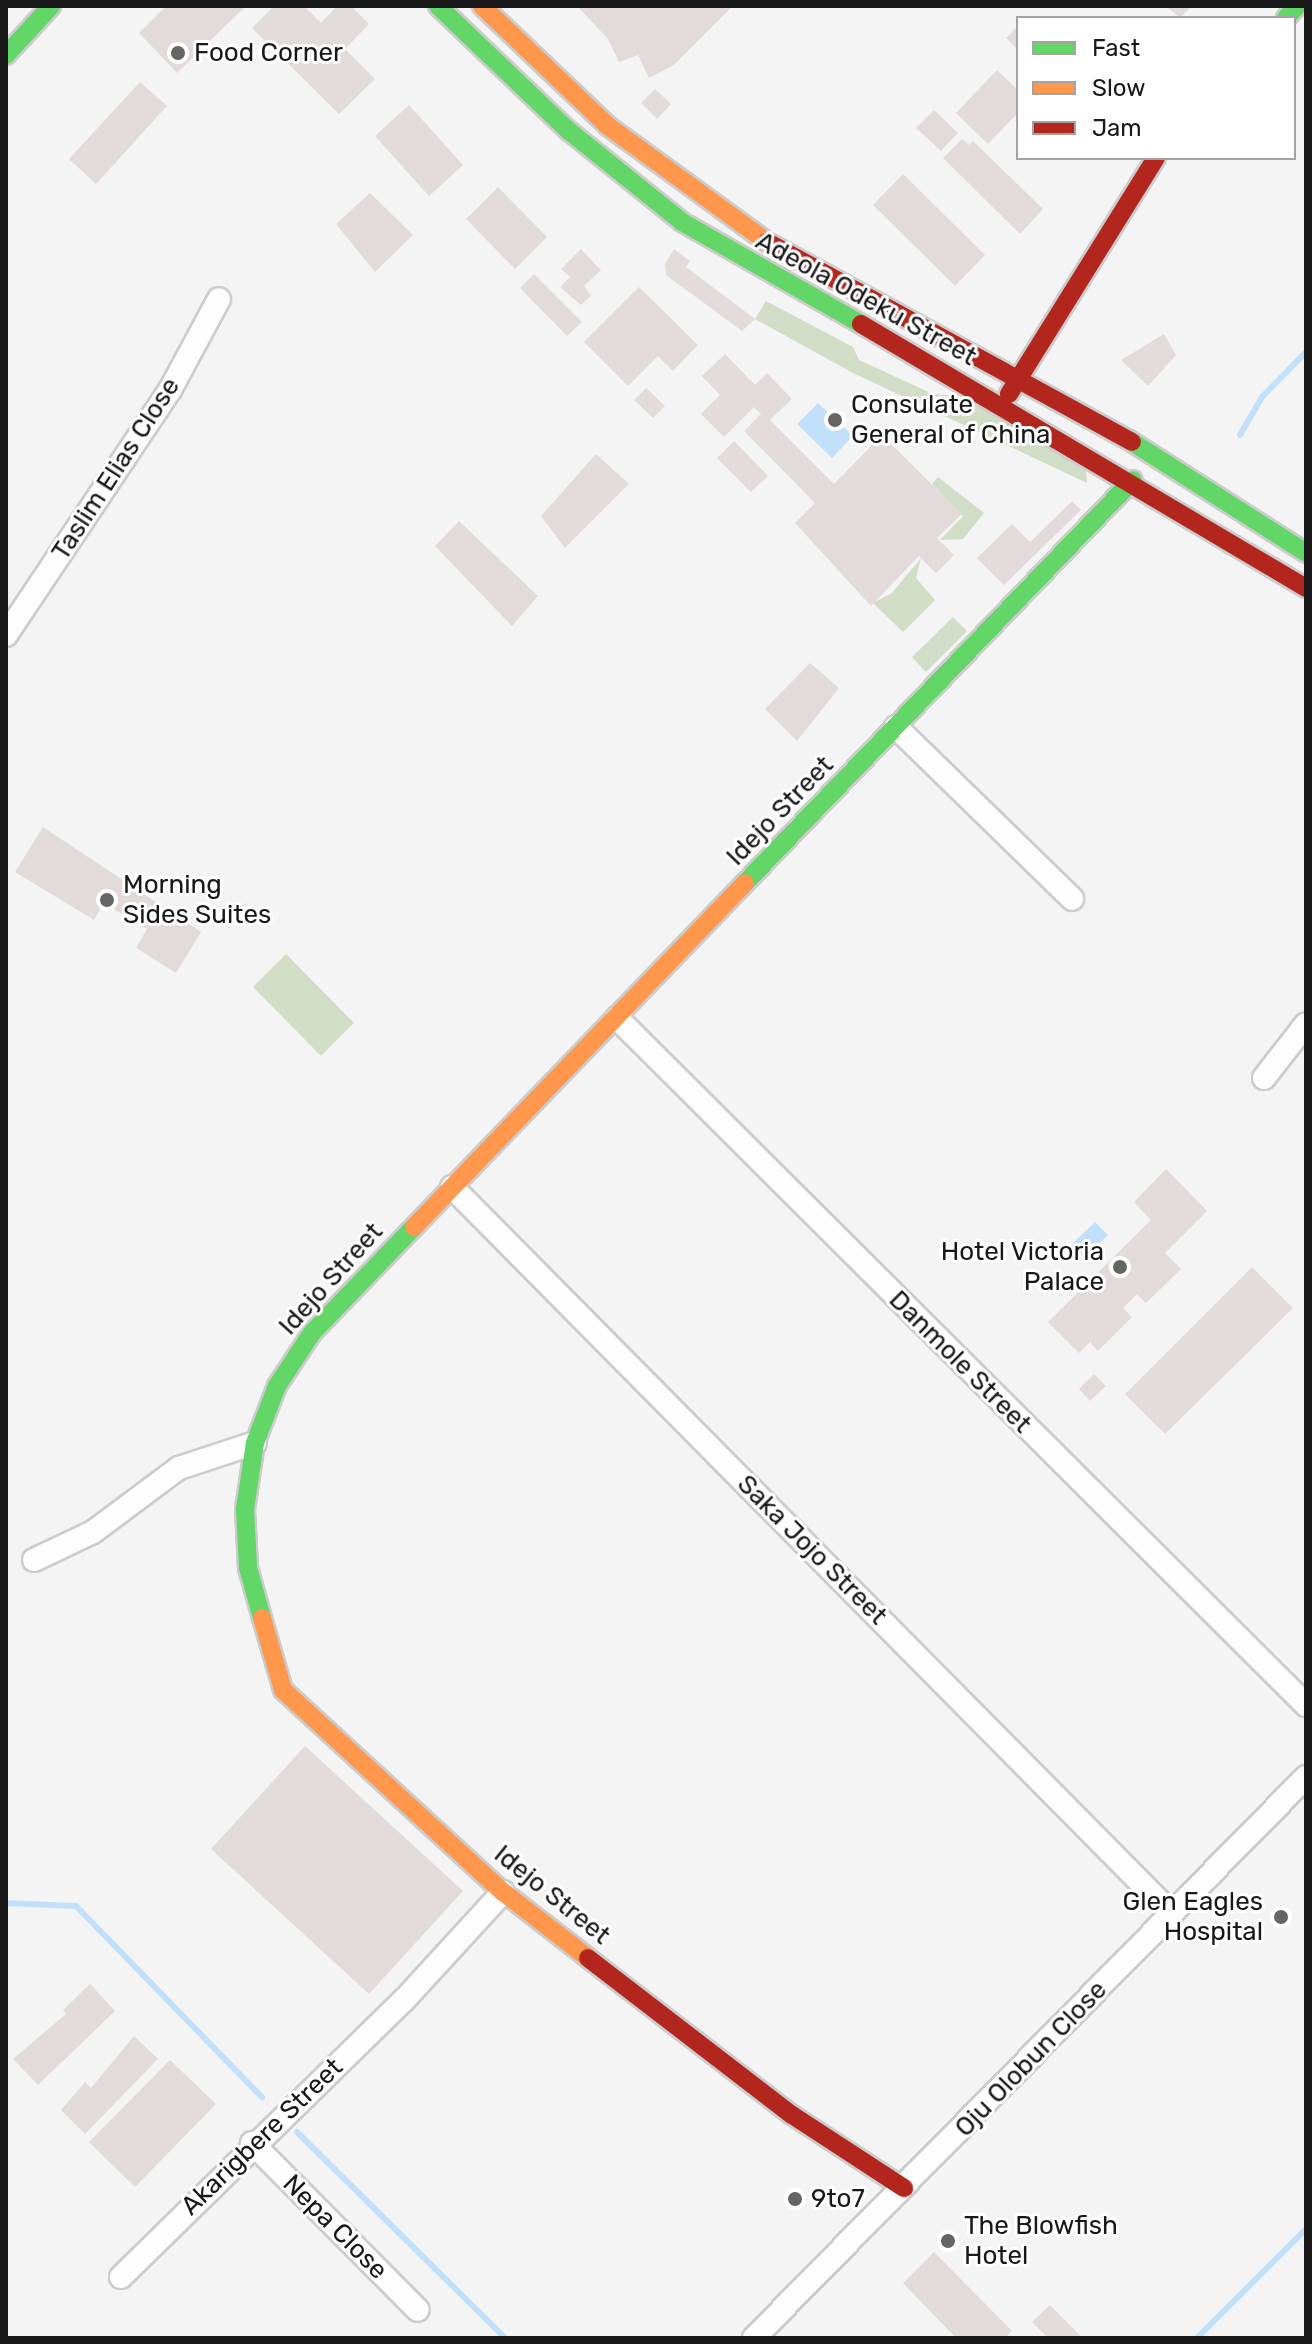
<!DOCTYPE html>
<style>
body{margin:0}
#map{position:relative;width:1312px;height:2344px;overflow:hidden;background:#f4f4f5;font-family:Rubik,sans-serif}
div>[style]{position:absolute}
[style*='--x']{left:calc(var(--x)*1px);top:calc(var(--y)*1px);width:calc(var(--w)*1px);rotate:calc(var(--a)*1deg)}
.green>*{inset:0;background:#d1ddc7}
.water>*{inset:0;background:#c3e0fa}
.stream>*{height:6px;margin:-3px;padding:0 3px;transform-origin:3px;border-radius:3px;background:#c3e0fa}
.building>*{inset:0;background:#e3dbda}
.roads{filter:drop-shadow(2px 0 #cccccd) drop-shadow(-2px 0 #cccccd) drop-shadow(0 2px #cccccd) drop-shadow(0 -2px #cccccd)}
.street>*{height:22px;margin:-11px;padding:0 11px;transform-origin:11px;border-radius:11px;background:#fdfdfe}
.fast>*{height:18px;margin:-9px;padding:0 9px;transform-origin:9px;border-radius:9px;background:#63d668}
.slow>*{height:18px;margin:-9px;padding:0 9px;transform-origin:9px;border-radius:9px;background:#ff974d}
.jam>*{height:18px;margin:-9px;padding:0 9px;transform-origin:9px;border-radius:9px;background:#b3261e}
.dots>*{width:22px;height:22px;translate:-50% -50%;box-sizing:border-box;border:4px solid #fff;border-radius:50%}
span{translate:-50% -50%;white-space:nowrap;text-align:center;line-height:1.15;-webkit-text-stroke:6px #fff;paint-order:stroke}
.poi-label{font-size:26px;color:#181819}
.left{translate:0 -50%;text-align:left}
.right{translate:-100% -50%;text-align:right}
.street-label{font-size:26px;color:#181819}
.frame{position:absolute;inset:0;border:8px solid #181819;pointer-events:none}
.legend{position:absolute;left:1016px;top:16px;width:280px;height:144px;box-sizing:border-box;background:#fff;border:2px solid #a3a3a3;margin:0;padding:10px 14px;list-style:none;font-size:24px;color:#181819}
.legend li{display:flex;align-items:center;gap:16px;height:40px}
.legend b{width:40px;border:2px solid #a3a3a3}
</style>
<div id="map">
<div class="green">
<i style="clip-path:polygon(766px 301px,853px 347px,859px 360px,933px 394px,957px 396px,1085px 459px,1087px 483px,853px 373px,755px 319px)"></i>
<i style="clip-path:polygon(938px 477px,984px 513px,963px 539px,940px 540px,963px 516px,932px 484px)"></i>
<i style="clip-path:polygon(921px 558px,916px 578px,935px 600px,903px 632px,873px 603px,892px 593px)"></i>
<i style="clip-path:polygon(953px 617px,967px 631px,926px 672px,912px 657px)"></i>
<i style="clip-path:polygon(286px 954px,354px 1023px,321px 1056px,253px 987px)"></i>
</div>
<div class="water">
<i style="clip-path:polygon(818px 403px,853px 436px,832px 458px,797px 424px)"></i>
<i style="clip-path:polygon(1095px 1222px,1108px 1235px,1084px 1258px,1071px 1245px)"></i>
</div>
<div class="stream">
<i style="--x:1240;--y:435;--w:44;--a:-59.9"></i>
<i style="--x:1262;--y:397;--w:63;--a:-45.6"></i>
<i style="--x:6;--y:1903;--w:70;--a:2.5"></i>
<i style="--x:76;--y:1906;--w:267;--a:45.8"></i>
<i style="--x:297;--y:2132;--w:293;--a:44.7"></i>
<i style="--x:1197;--y:2338;--w:154;--a:-45"></i>
</div>
<div class="building">
<i style="clip-path:polygon(166px 6px,246px 6px,177px 73px,139px 33px)"></i>
<i style="clip-path:polygon(274px 6px,304px 6px,321px 23px,337px 6px,351px 6px,369px 24px,345px 49px,375px 79px,339px 114px,252px 28px)"></i>
<i style="clip-path:polygon(577px 6px,733px 6px,674px 65px,649px 78px,638px 55px,619px 62px,608px 39px)"></i>
<i style="clip-path:polygon(1166px 6px,1192px 6px,1180px 18px)"></i>
<i style="clip-path:polygon(1018px 26px,1018px 50px,1006px 38px)"></i>
<i style="clip-path:polygon(997px 70px,1018px 90px,1018px 113px,988px 144px,956px 113px)"></i>
<i style="clip-path:polygon(140px 82px,167px 106px,96px 184px,69px 159px)"></i>
<i style="clip-path:polygon(655px 89px,671px 104px,657px 119px,641px 103px)"></i>
<i style="clip-path:polygon(409px 105px,463px 165px,429px 196px,375px 136px)"></i>
<i style="clip-path:polygon(934px 110px,958px 133px,941px 151px,916px 128px)"></i>
<i style="clip-path:polygon(962px 139px,969px 145px,973px 141px,1043px 209px,1020px 234px,943px 158px)"></i>
<i style="clip-path:polygon(903px 174px,985px 255px,955px 286px,873px 205px)"></i>
<i style="clip-path:polygon(498px 187px,547px 237px,515px 269px,466px 219px)"></i>
<i style="clip-path:polygon(370px 193px,413px 235px,375px 272px,336px 224px)"></i>
<i style="clip-path:polygon(581px 249px,601px 270px,584px 286px,591px 296px,581px 305px,560px 287px,570px 277px,561px 269px)"></i>
<i style="clip-path:polygon(674px 249px,690px 261px,686px 267px,755px 319px,742px 331px,666px 275px,665px 264px)"></i>
<i style="clip-path:polygon(534px 274px,582px 322px,567px 336px,520px 288px)"></i>
<i style="clip-path:polygon(639px 287px,698px 345px,673px 371px,658px 356px,628px 386px,584px 342px)"></i>
<i style="clip-path:polygon(1164px 334px,1176px 355px,1148px 386px,1121px 360px)"></i>
<i style="clip-path:polygon(725px 354px,755px 385px,767px 373px,792px 399px,770px 420px,834px 484px,882px 435px,962px 514px,937px 538px,954px 555px,936px 573px,919px 556px,871px 606px,795px 523px,815px 503px,744px 431px,761px 414px,754px 407px,724px 437px,701px 414px,720px 395px,702px 376px)"></i>
<i style="clip-path:polygon(646px 388px,665px 406px,653px 418px,634px 400px)"></i>
<i style="clip-path:polygon(734px 441px,768px 476px,751px 492px,717px 458px)"></i>
<i style="clip-path:polygon(596px 454px,629px 484px,565px 548px,541px 516px)"></i>
<i style="clip-path:polygon(1072px 501px,1081px 510px,1004px 585px,977px 558px,1012px 524px,1030px 542px)"></i>
<i style="clip-path:polygon(459px 521px,538px 596px,512px 626px,435px 546px)"></i>
<i style="clip-path:polygon(810px 663px,839px 688px,797px 741px,765px 709px)"></i>
<i style="clip-path:polygon(43px 827px,201px 932px,176px 973px,136px 948px,147px 929px,104px 903px,94px 920px,15px 872px)"></i>
<i style="clip-path:polygon(1166px 1169px,1207px 1211px,1165px 1253px,1181px 1269px,1146px 1303px,1137px 1294px,1123px 1308px,1132px 1317px,1098px 1351px,1090px 1342px,1079px 1353px,1048px 1322px,1151px 1220px,1134px 1202px)"></i>
<i style="clip-path:polygon(1252px 1267px,1293px 1308px,1165px 1434px,1125px 1394px)"></i>
<i style="clip-path:polygon(1094px 1374px,1106px 1386px,1090px 1401px,1079px 1389px)"></i>
<i style="clip-path:polygon(305px 1746px,463px 1891px,369px 1994px,211px 1849px)"></i>
<i style="clip-path:polygon(90px 1984px,115px 2011px,38px 2085px,13px 2059px,66px 2014px,63px 2010px)"></i>
<i style="clip-path:polygon(134px 2036px,158px 2059px,85px 2134px,61px 2110px,85px 2082px,91px 2088px)"></i>
<i style="clip-path:polygon(170px 2060px,216px 2104px,135px 2187px,89px 2142px)"></i>
<i style="clip-path:polygon(934px 2252px,1012px 2331px,1005px 2338px,956px 2338px,903px 2283px)"></i>
<i style="clip-path:polygon(1050px 2305px,1083px 2338px,1048px 2338px,1032px 2322px)"></i>
</div>
<div class="roads">
<div class="street">
<i style="--x:6;--y:635;--w:295;--a:-56.2"></i>
<i style="--x:170;--y:390;--w:103;--a:-61.7"></i>
<i style="--x:896;--y:727;--w:246;--a:44.3"></i>
<i style="--x:617;--y:1018;--w:973;--a:44.92"></i>
<i style="--x:1264;--y:1078;--w:68;--a:-52.1"></i>
<i style="--x:452;--y:1187;--w:1023;--a:45.28"></i>
<i style="--x:34;--y:1560;--w:65;--a:-25.4"></i>
<i style="--x:93;--y:1532;--w:107;--a:-36.7"></i>
<i style="--x:179;--y:1468;--w:80;--a:-18.2"></i>
<i style="--x:252;--y:2143;--w:235;--a:45.2"></i>
<i style="--x:121;--y:2277;--w:397;--a:-44.4"></i>
<i style="--x:405;--y:1999;--w:145;--a:-47.5"></i>
<i style="--x:754;--y:2338;--w:787;--a:-45.46"></i>
</div>
<div class="fast">
<i style="--x:438;--y:6;--w:181;--a:43.7"></i>
<i style="--x:569;--y:131;--w:145;--a:38.8"></i>
<i style="--x:682;--y:222;--w:206;--a:29.7"></i>
<i style="--x:1286;--y:18;--w:16;--a:-47"></i>
<i style="--x:6;--y:55;--w:67;--a:-47.4"></i>
<i style="--x:1132;--y:442;--w:206;--a:32.5"></i>
<i style="--x:745;--y:883;--w:559;--a:-46.09"></i>
<i style="--x:262;--y:1618;--w:52;--a:-105.6"></i>
<i style="--x:248;--y:1568;--w:59;--a:-92.9"></i>
<i style="--x:245;--y:1509;--w:67;--a:-81.4"></i>
<i style="--x:255;--y:1443;--w:61;--a:-68.9"></i>
<i style="--x:277;--y:1386;--w:64;--a:-56.6"></i>
<i style="--x:312;--y:1333;--w:147;--a:-46.1"></i>
</div>
<div class="slow">
<i style="--x:482;--y:6;--w:174;--a:43.6"></i>
<i style="--x:608;--y:126;--w:197;--a:36.1"></i>
<i style="--x:414;--y:1227;--w:477;--a:-46.1"></i>
<i style="--x:262;--y:1618;--w:75;--a:73.7"></i>
<i style="--x:283;--y:1690;--w:299;--a:42.6"></i>
<i style="--x:503;--y:1892;--w:108;--a:37.8"></i>
</div>
<div class="jam">
<i style="--x:767;--y:242;--w:416;--a:28.7"></i>
<i style="--x:861;--y:324;--w:517;--a:30.68"></i>
<i style="--x:1009;--y:394;--w:278;--a:-58.1"></i>
<i style="--x:588;--y:1958;--w:257;--a:37.6"></i>
<i style="--x:792;--y:2115;--w:134;--a:33.1"></i>
</div>
</div>
<div class="dots">
<i style="left:178px;top:53px;background:#656566"></i>
<i style="left:835px;top:420px;background:#656566"></i>
<i style="left:107px;top:900px;background:#656566"></i>
<i style="left:1120px;top:1267px;background:#656566"></i>
<i style="left:1281px;top:1917px;background:#656566"></i>
<i style="left:795px;top:2199px;background:#656566"></i>
<i style="left:948px;top:2241px;background:#656566"></i>
</div>
<div class="poi-label">
<span class="left" style="left:194px;top:53px">Food Corner</span>
<span class="left" style="left:851px;top:420px">Consulate<br>General of China</span>
<span class="left" style="left:123px;top:900px">Morning<br>Sides Suites</span>
<span class="right" style="left:1104px;top:1267px">Hotel Victoria<br>Palace</span>
<span class="right" style="left:1263px;top:1917px">Glen Eagles<br>Hospital</span>
<span class="left" style="left:811px;top:2199px">9to7</span>
<span class="left" style="left:964px;top:2241px">The Blowfish<br>Hotel</span>
</div>
<div class="street-label">
<span style="left:866px;top:299px;rotate:29deg">Adeola Odeku Street</span>
<span style="left:116px;top:469px;rotate:-57deg">Taslim Elias Close</span>
<span style="left:780px;top:811px;rotate:-46deg">Idejo Street</span>
<span style="left:331px;top:1279px;rotate:-48deg">Idejo Street</span>
<span style="left:960px;top:1362px;rotate:45deg">Danmole Street</span>
<span style="left:812px;top:1550px;rotate:45deg">Saka Jojo Street</span>
<span style="left:552px;top:1895px;rotate:39deg">Idejo Street</span>
<span style="left:1031px;top:2059px;rotate:-46deg">Oju Olobun Close</span>
<span style="left:262px;top:2137px;rotate:-44deg">Akarigbere Street</span>
<span style="left:335px;top:2227px;rotate:45deg">Nepa Close</span>
</div>
<div class="frame"></div>
<ul class="legend">
<li><b style="height:10px;background:#63d668"></b>Fast</li>
<li><b style="height:10px;background:#ff974d"></b>Slow</li>
<li><b style="height:10px;background:#b3261e"></b>Jam</li>
</ul>
</div>
